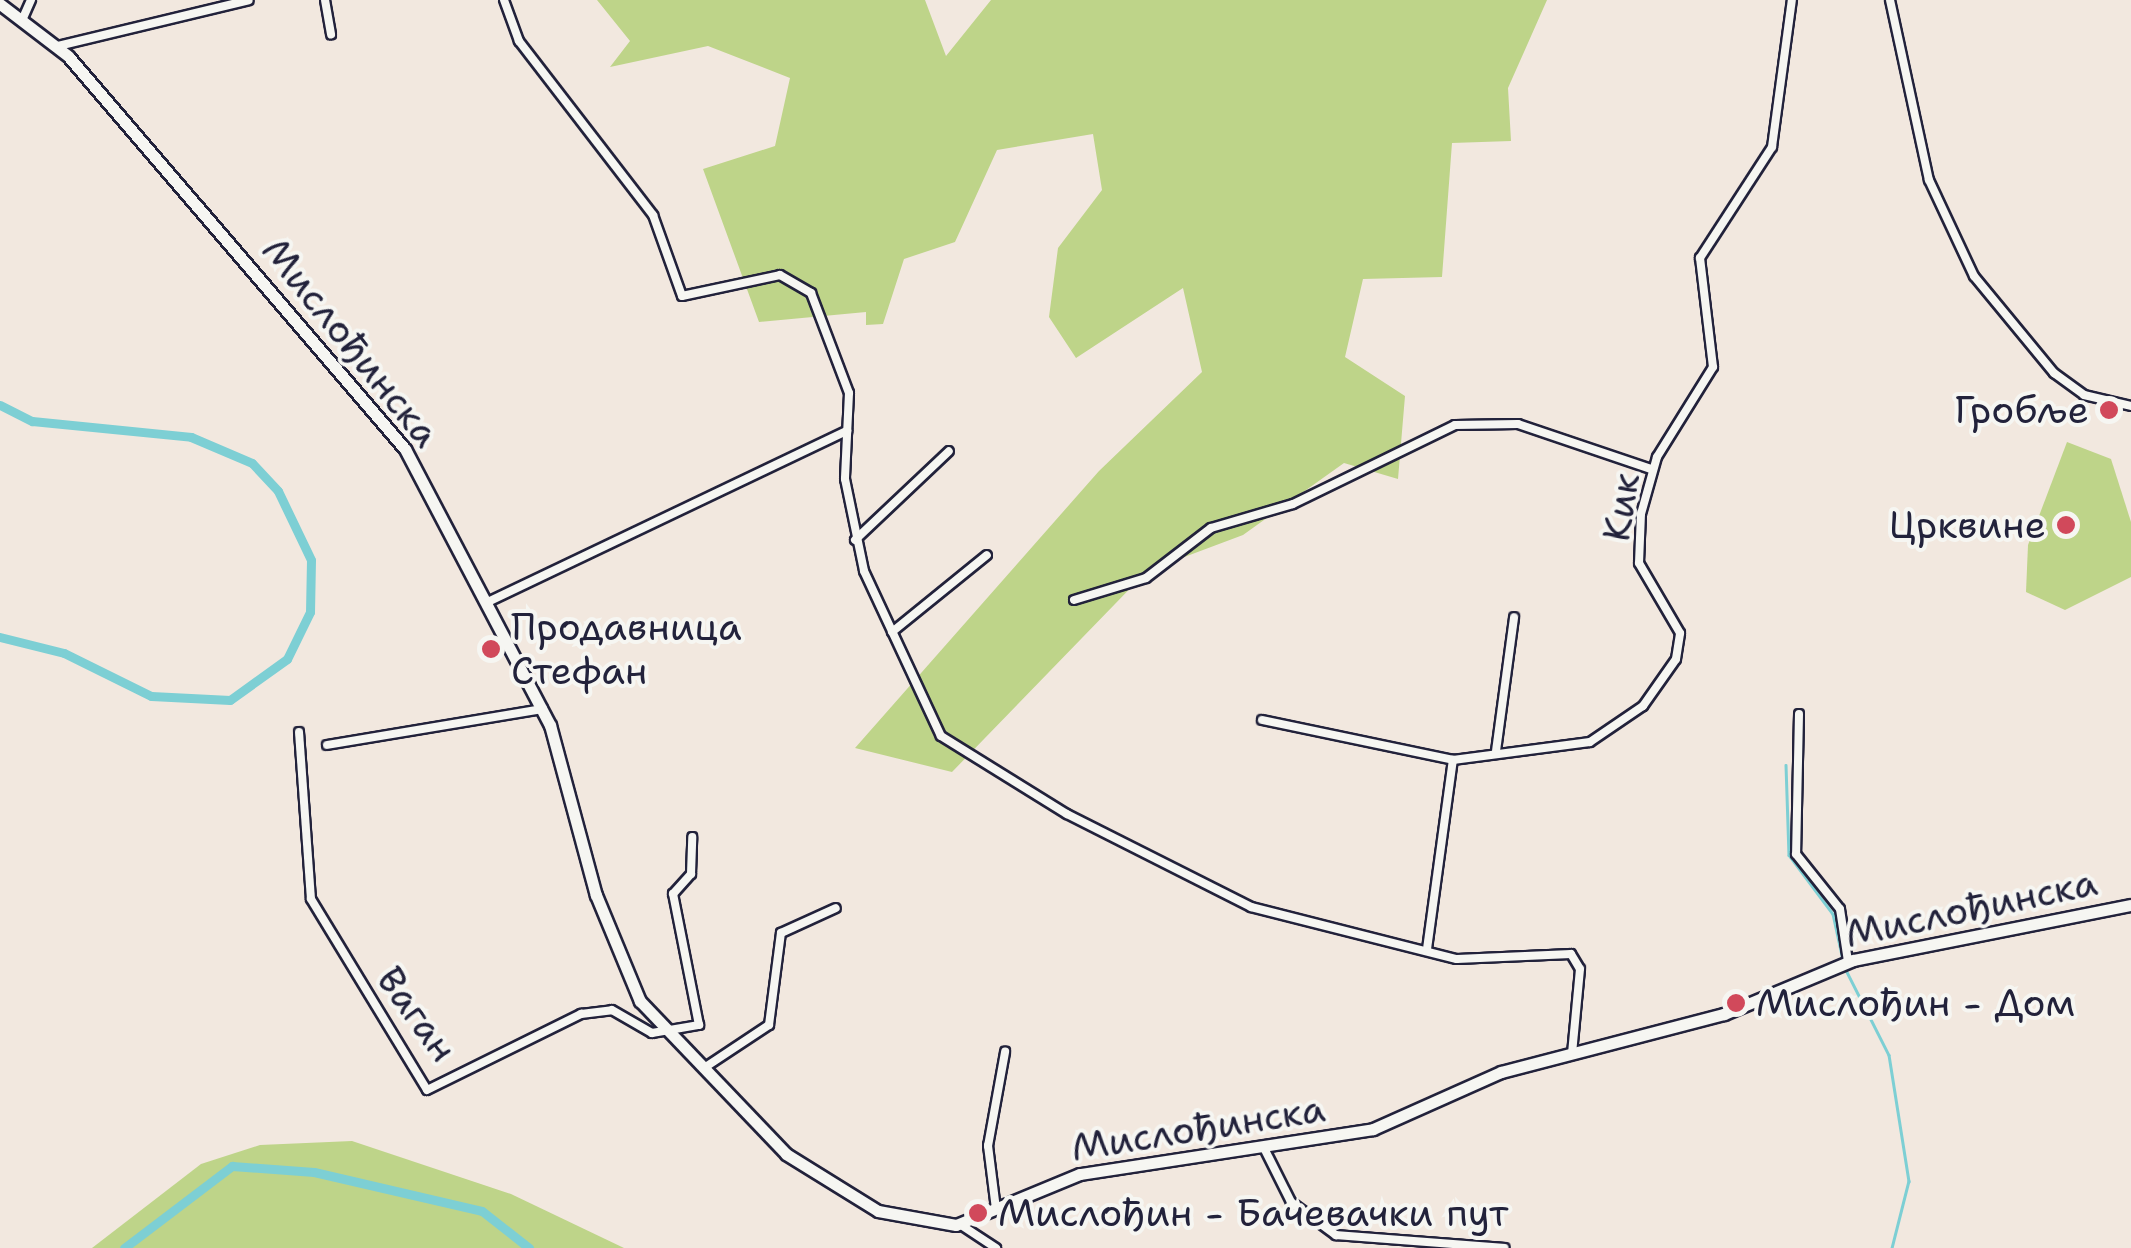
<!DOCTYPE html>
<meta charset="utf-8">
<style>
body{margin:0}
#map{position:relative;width:2131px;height:1248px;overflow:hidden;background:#f2e8df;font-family:"Shantell Sans",sans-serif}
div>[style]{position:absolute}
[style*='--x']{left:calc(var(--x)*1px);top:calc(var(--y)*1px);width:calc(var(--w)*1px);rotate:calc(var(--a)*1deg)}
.green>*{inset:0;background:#bed489}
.stream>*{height:2.5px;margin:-1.25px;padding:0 1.25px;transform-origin:1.25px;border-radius:1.25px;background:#7dcfd4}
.canal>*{height:9px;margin:-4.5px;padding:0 4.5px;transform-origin:4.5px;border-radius:4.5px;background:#7dcfd4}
.roads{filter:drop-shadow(2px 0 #22223b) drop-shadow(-2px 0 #22223b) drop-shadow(0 2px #22223b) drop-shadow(0 -2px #22223b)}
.minor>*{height:8px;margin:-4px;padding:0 4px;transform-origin:4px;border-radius:4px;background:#f6f6f2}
.secondary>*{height:11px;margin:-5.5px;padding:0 5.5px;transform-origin:5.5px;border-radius:5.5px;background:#f6f6f2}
.dots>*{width:28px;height:28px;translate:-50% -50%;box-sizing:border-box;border:5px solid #f6f6f2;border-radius:50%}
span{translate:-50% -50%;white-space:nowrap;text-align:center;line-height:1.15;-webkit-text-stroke:8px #f6f6f2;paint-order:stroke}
.street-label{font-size:38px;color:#22223b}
.poi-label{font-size:38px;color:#22223b}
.right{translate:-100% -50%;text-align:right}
.left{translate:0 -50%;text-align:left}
</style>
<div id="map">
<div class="green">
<i style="clip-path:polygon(597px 0,925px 0,946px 56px,991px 0,1547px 0,1508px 88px,1511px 141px,1452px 143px,1442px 277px,1363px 279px,1345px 357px,1405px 396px,1398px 479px,1344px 463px,1243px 535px,1147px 571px,952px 772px,855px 748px,1099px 471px,1202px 372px,1183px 288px,1076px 358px,1049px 317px,1058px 248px,1102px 190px,1093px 134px,997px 150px,955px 242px,904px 259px,883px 324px,866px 325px,866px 312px,759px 322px,703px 169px,775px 146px,790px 78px,708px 46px,610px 67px,630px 41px)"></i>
<i style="clip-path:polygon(2067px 442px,2111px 459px,2131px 522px,2131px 577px,2065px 610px,2026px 592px,2028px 545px)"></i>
<i style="clip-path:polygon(352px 1141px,511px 1194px,624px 1248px,92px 1248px,201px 1164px,260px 1145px)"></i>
</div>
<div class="stream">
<i style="--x:1786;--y:765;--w:90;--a:88.1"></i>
<i style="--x:1789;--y:855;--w:74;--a:53.3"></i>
<i style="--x:1833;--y:914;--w:47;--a:77.7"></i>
<i style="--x:1846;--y:970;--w:95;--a:63.2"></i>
<i style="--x:1889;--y:1055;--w:128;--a:81"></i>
<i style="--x:1909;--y:1181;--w:69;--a:104.2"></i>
</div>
<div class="canal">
<i style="--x:0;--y:405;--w:36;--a:27"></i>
<i style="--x:32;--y:421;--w:160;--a:5.7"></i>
<i style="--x:191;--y:437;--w:66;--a:23.1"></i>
<i style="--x:252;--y:463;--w:38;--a:47"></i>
<i style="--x:278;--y:491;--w:76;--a:64.4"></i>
<i style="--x:311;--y:560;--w:52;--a:91.1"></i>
<i style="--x:310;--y:612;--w:52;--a:116.1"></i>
<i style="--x:287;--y:659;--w:70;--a:144.3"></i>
<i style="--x:230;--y:700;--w:79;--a:-177.1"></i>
<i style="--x:151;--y:696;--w:97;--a:-153.7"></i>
<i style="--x:64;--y:653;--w:66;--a:-166"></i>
<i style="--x:124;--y:1248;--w:136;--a:-37.2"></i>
<i style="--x:232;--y:1166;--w:82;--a:4.2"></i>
<i style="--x:314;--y:1172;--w:172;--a:13.1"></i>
<i style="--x:482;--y:1211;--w:60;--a:38.2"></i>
</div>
<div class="roads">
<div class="minor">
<i style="--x:325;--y:0;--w:35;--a:80"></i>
<i style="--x:504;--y:0;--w:44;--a:69.9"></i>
<i style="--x:519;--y:41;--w:220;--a:52.4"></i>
<i style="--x:653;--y:215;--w:86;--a:70.3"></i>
<i style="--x:682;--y:296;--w:100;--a:-12.1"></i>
<i style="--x:780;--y:275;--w:36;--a:30"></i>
<i style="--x:811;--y:293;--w:107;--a:69.2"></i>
<i style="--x:849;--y:393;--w:86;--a:92.7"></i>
<i style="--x:845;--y:479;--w:94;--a:78.3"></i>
<i style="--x:864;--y:571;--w:182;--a:65"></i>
<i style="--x:941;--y:736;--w:148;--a:31.8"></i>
<i style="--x:1067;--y:814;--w:206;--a:26.8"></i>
<i style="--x:1251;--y:907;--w:212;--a:14.2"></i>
<i style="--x:1457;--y:959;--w:114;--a:-2.5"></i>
<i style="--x:1571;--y:954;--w:17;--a:59"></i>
<i style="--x:1580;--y:969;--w:85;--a:95.4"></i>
<i style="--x:1890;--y:0;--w:184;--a:77.8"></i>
<i style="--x:1929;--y:180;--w:106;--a:64.9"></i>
<i style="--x:1974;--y:276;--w:126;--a:50.5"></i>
<i style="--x:2054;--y:373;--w:37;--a:36"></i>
<i style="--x:2084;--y:395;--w:48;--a:13.2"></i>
<i style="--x:23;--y:18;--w:20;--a:-66"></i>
<i style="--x:58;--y:46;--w:196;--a:-13.5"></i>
<i style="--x:855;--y:540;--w:129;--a:-43.4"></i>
<i style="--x:1074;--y:600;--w:75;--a:-17"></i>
<i style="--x:1146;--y:578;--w:82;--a:-37.6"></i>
<i style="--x:1211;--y:528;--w:85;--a:-16.3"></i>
<i style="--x:1293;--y:504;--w:180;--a:-26"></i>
<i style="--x:1455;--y:425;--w:63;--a:-0.9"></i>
<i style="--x:1518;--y:424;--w:140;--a:18.7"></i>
<i style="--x:488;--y:602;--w:398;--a:-25.5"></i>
<i style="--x:892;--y:632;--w:122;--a:-39"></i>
<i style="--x:1799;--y:714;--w:140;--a:91.2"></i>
<i style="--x:1796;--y:854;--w:70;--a:51.3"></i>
<i style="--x:1840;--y:909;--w:53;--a:81.3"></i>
<i style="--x:1262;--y:720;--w:195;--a:11.8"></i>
<i style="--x:299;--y:732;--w:167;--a:85.9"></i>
<i style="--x:311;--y:899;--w:223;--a:58.7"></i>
<i style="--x:427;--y:1090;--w:172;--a:-26.3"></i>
<i style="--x:581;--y:1014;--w:31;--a:-7"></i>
<i style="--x:612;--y:1010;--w:46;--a:29.9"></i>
<i style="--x:652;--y:1033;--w:48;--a:-9.7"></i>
<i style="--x:699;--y:1025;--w:134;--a:-101.2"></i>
<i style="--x:673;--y:894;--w:27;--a:-48"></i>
<i style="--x:691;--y:874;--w:37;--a:-88"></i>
<i style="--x:327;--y:745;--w:219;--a:-9.5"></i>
<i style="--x:1496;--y:751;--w:135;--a:-82.3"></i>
<i style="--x:1427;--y:949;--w:191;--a:-82.2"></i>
<i style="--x:1453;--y:760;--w:138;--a:-7.5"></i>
<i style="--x:1590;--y:742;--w:64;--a:-34.2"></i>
<i style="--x:1643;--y:706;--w:57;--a:-54.9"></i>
<i style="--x:1676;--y:659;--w:26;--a:-81"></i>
<i style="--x:1680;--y:633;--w:81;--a:-120.4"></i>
<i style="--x:1639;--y:563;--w:49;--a:-87.7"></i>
<i style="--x:1641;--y:514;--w:59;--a:-74.3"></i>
<i style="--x:1657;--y:457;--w:106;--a:-58.1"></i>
<i style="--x:1713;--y:367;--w:110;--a:-96.8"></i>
<i style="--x:1700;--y:258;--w:132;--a:-57"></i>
<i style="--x:1772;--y:147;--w:148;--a:-82.3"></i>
<i style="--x:704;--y:1068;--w:78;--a:-33.5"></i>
<i style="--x:769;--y:1025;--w:93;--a:-82.6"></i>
<i style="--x:781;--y:933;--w:60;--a:-24.4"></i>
<i style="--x:1264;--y:1148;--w:60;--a:63.4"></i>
<i style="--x:1291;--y:1202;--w:56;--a:36.3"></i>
<i style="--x:1336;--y:1235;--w:169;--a:4.4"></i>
<i style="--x:996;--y:1209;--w:64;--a:-97.2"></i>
<i style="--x:988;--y:1146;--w:96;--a:-79.7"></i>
<i style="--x:961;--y:1225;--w:42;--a:33.3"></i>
</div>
<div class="secondary">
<i style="--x:0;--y:4;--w:86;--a:37.4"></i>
<i style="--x:68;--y:56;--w:518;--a:49.39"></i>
<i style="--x:405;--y:449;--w:312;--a:62.3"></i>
<i style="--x:550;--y:725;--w:176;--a:74.9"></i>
<i style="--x:596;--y:895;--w:115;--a:67.5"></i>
<i style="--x:640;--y:1001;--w:211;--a:46.3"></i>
<i style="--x:786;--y:1154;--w:108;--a:31.8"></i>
<i style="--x:878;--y:1211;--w:79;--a:10.2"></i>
<i style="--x:956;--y:1225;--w:134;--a:-22.4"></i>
<i style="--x:1080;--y:1174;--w:296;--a:-8.7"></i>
<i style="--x:1373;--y:1129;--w:140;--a:-24"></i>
<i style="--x:1501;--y:1072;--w:230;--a:-14.6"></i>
<i style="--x:1724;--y:1014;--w:140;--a:-22.7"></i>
<i style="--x:1853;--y:960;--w:283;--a:-11.2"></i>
</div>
</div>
<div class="dots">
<i style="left:2109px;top:410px;background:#d1495b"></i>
<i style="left:2066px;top:525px;background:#d1495b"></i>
<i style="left:491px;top:649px;background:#d1495b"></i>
<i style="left:1736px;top:1003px;background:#d1495b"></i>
<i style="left:978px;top:1213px;background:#d1495b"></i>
</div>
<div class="street-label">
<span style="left:351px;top:342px;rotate:51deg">Мислођинска</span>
<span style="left:1621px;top:507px;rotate:-81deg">Кик</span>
<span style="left:1971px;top:908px;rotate:-12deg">Мислођинска</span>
<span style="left:417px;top:1014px;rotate:54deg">Ваган</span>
<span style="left:1198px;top:1128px;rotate:-9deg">Мислођинска</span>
</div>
<div class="poi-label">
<span class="right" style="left:2089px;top:410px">Гробље</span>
<span class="right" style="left:2046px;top:525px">Црквине</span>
<span class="left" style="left:511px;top:649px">Продавница<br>Стефан</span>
<span class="left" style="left:1756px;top:1003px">Мислођин - Дом</span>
<span class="left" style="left:998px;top:1213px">Мислођин - Бачевачки пут</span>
</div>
</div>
